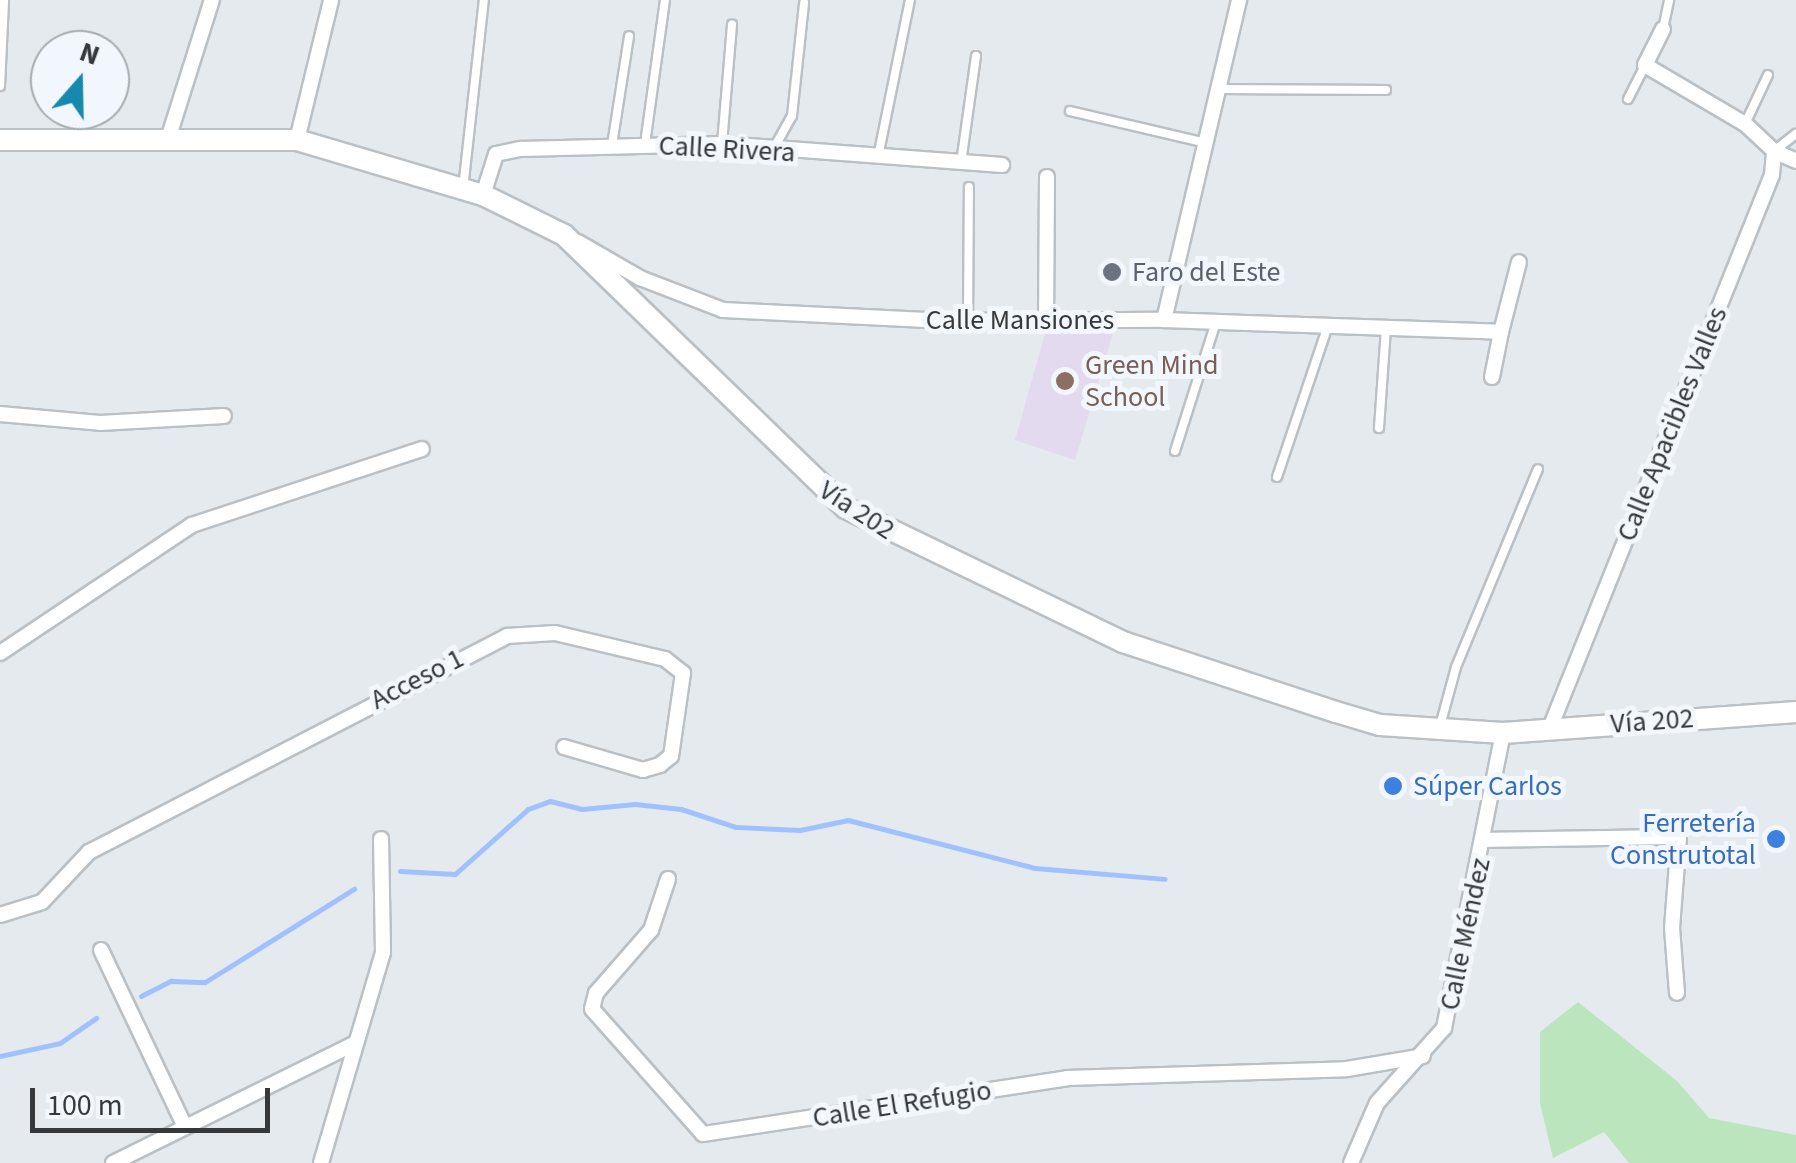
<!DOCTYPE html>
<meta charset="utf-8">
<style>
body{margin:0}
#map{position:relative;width:1796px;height:1163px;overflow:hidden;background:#e4eaee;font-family:"Source Sans 3",sans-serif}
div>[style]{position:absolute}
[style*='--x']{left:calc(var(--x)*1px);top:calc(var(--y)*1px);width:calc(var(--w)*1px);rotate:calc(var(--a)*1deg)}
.education>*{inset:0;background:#e3daf0}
.green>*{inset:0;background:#bae5bd}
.stream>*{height:5px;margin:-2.5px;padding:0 2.5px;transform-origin:2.5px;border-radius:2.5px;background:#a1c1fe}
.roads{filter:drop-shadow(2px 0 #bac0c4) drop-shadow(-2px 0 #bac0c4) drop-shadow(0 2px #bac0c4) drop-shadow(0 -2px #bac0c4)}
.service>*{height:8px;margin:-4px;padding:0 4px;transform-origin:4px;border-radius:4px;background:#fff}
.minor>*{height:14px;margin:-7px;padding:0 7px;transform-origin:7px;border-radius:7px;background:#fff}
.secondary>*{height:20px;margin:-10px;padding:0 10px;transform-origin:10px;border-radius:10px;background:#fff}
.dots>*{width:28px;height:28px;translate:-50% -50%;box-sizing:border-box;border:5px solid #f1f7fc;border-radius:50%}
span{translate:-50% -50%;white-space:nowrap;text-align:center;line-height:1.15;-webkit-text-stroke:10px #f1f7fc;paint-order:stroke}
.street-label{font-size:28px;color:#36383a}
.worship-label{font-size:28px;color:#5b616d}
.left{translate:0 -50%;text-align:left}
.education-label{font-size:28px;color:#785e54}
.shop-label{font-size:28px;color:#366cbe}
.right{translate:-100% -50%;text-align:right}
.north{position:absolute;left:30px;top:30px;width:100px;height:100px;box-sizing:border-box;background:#f1f7fc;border:2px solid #a6abae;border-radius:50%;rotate:20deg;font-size:28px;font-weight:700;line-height:40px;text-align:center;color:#36383a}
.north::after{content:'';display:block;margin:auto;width:35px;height:45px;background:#1788ae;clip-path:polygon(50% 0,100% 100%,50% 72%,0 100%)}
.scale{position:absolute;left:30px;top:1088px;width:240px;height:45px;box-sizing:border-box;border:5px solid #36383a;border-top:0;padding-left:12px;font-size:30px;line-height:35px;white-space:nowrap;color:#36383a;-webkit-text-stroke:8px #f1f7fc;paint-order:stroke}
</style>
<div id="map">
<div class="education">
<i style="clip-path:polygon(1048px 323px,1116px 323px,1075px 460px,1015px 440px)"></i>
</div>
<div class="green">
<i style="clip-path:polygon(1578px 1002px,1677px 1081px,1709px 1118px,1796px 1135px,1796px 1163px,1629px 1163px,1604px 1132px,1553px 1158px,1540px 1103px,1540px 1032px)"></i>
</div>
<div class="stream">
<i style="--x:400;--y:871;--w:55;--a:3.1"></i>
<i style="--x:455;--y:874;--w:98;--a:-41.7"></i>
<i style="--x:528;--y:809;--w:23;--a:-20"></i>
<i style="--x:550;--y:801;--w:33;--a:14"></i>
<i style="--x:582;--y:809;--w:53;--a:-5.4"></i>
<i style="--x:635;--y:804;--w:46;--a:6.2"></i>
<i style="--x:681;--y:809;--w:58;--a:18.1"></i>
<i style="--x:736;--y:827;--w:64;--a:2.7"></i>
<i style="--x:800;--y:830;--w:49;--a:-11.8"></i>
<i style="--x:848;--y:820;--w:193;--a:14.4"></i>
<i style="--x:1035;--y:868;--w:130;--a:4.8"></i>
<i style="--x:141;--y:996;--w:34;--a:-27"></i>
<i style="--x:171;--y:981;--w:34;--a:2"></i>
<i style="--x:205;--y:982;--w:176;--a:-32"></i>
<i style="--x:0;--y:1056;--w:61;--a:-12.2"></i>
<i style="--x:60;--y:1043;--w:44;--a:-34.8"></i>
</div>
<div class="roads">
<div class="service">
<i style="--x:1663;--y:29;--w:30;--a:-78"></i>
<i style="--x:0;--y:86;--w:86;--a:-87.3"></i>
<i style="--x:1220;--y:89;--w:166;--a:0.3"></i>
<i style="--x:1628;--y:99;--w:38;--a:-63"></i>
<i style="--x:1070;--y:111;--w:140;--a:13.2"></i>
<i style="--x:1745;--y:124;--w:54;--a:-64.9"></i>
<i style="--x:645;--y:144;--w:145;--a:-82.1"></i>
<i style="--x:722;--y:144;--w:120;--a:-85.2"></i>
<i style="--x:612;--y:145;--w:110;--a:-81.1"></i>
<i style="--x:774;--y:148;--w:37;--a:-61"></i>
<i style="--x:792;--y:116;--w:114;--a:-83.9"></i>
<i style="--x:1774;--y:151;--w:28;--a:-38"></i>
<i style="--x:878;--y:157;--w:160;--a:-78.5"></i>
<i style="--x:961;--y:163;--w:108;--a:-82"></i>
<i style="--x:463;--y:189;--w:190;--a:-83.7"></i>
<i style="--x:968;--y:321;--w:134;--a:-89.6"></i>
<i style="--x:1379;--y:428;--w:99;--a:-86"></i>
<i style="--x:1175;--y:451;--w:132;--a:-72.4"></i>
<i style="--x:1277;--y:477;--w:157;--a:-71.4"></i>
<i style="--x:1440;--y:726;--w:61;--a:-74.8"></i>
<i style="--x:1456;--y:667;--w:214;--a:-67.5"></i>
</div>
<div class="minor">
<i style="--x:169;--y:136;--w:143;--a:-72.5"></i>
<i style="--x:297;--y:140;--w:144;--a:-76.3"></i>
<i style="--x:1774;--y:151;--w:24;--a:24"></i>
<i style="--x:483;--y:195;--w:43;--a:-72.4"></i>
<i style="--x:496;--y:154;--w:25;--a:-12"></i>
<i style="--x:520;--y:149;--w:202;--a:-1.4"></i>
<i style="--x:722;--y:144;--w:281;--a:4.3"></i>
<i style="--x:578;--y:242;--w:72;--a:30.1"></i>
<i style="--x:640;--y:278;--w:89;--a:21.1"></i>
<i style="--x:723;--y:310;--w:224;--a:2.8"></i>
<i style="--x:947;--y:321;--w:217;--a:-0.3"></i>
<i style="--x:1164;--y:320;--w:337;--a:2"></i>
<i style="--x:1501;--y:332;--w:72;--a:-75.6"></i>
<i style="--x:1164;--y:320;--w:329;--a:-76.8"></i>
<i style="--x:1046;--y:322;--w:145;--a:-89.6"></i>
<i style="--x:1492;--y:377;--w:46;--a:-78.7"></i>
<i style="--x:0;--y:414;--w:100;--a:5.1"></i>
<i style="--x:100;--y:423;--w:124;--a:-3.2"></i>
<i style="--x:0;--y:653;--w:231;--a:-33.7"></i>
<i style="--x:192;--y:525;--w:242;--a:-18.3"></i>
<i style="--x:1550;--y:728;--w:596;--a:-68.13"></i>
<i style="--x:1772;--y:175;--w:24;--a:-85"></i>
<i style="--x:1774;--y:151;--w:40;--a:-137"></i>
<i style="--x:1745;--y:124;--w:116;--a:-149.5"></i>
<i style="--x:1645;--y:65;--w:40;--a:-63.4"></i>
<i style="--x:1485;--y:840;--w:194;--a:-0.9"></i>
<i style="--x:1679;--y:837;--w:91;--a:94.4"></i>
<i style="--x:1672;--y:928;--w:65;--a:85.6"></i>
<i style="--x:668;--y:879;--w:54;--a:108.4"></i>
<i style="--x:651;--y:930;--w:84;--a:131.1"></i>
<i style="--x:596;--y:993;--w:16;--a:104"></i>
<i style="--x:592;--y:1009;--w:167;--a:48.4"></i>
<i style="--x:703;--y:1134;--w:368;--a:-8.7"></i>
<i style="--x:1067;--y:1078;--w:280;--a:-1.8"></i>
<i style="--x:1347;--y:1069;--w:77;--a:-9.7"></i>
<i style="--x:0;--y:915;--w:44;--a:-17.2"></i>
<i style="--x:42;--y:902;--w:69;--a:-46.8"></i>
<i style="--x:89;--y:852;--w:471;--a:-27.3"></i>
<i style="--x:507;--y:636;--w:48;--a:-3.6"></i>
<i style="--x:555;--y:633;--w:113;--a:13.3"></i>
<i style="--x:665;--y:659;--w:23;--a:38"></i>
<i style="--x:683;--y:673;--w:84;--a:98.2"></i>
<i style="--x:671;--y:756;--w:14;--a:141"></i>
<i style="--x:660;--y:765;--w:18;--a:164"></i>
<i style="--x:643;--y:770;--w:82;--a:-163.8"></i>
<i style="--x:101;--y:950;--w:196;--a:64.6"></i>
<i style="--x:113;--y:1163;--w:269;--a:-26.3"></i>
<i style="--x:321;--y:1163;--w:220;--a:-73.6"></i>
<i style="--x:383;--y:952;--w:113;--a:-91"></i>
<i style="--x:1351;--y:1163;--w:65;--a:-66.6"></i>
<i style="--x:1377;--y:1103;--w:101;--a:-48.2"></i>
<i style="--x:1444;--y:1028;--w:301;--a:-78.7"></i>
</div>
<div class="secondary">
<i style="--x:0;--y:140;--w:297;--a:0"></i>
<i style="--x:297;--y:140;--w:194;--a:16.5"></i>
<i style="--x:483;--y:195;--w:90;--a:26.3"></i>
<i style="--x:564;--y:235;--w:392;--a:44.1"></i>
<i style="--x:846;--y:508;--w:308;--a:25.8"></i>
<i style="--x:1123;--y:642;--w:224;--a:18.2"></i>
<i style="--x:1336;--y:712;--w:46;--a:16.5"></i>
<i style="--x:1380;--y:725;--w:123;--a:3.7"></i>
<i style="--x:1503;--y:733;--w:294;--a:-4.1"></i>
</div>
</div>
<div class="dots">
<i style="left:1112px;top:272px;background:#6b7280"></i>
<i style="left:1065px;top:381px;background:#8d6e63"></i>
<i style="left:1393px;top:786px;background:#3f7fe0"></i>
<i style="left:1776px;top:839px;background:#3f7fe0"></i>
</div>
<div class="street-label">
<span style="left:727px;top:149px;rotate:3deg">Calle Rivera</span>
<span style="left:1020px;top:320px">Calle Mansiones</span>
<span style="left:1672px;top:424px;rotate:-68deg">Calle Apacibles Valles</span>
<span style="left:857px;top:510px;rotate:33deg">Vía 202</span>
<span style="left:417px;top:679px;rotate:-27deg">Acceso 1</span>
<span style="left:1652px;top:721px;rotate:-4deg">Vía 202</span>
<span style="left:1465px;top:934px;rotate:-78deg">Calle Méndez</span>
<span style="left:902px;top:1104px;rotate:-9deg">Calle El Refugio</span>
</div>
<div class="worship-label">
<span class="left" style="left:1132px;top:272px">Faro del Este</span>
</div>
<div class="education-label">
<span class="left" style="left:1085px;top:381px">Green Mind<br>School</span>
</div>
<div class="shop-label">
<span class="left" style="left:1413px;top:786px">Súper Carlos</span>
<span class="right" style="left:1756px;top:839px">Ferretería<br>Construtotal</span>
</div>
<div class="north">N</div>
<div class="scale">100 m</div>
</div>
